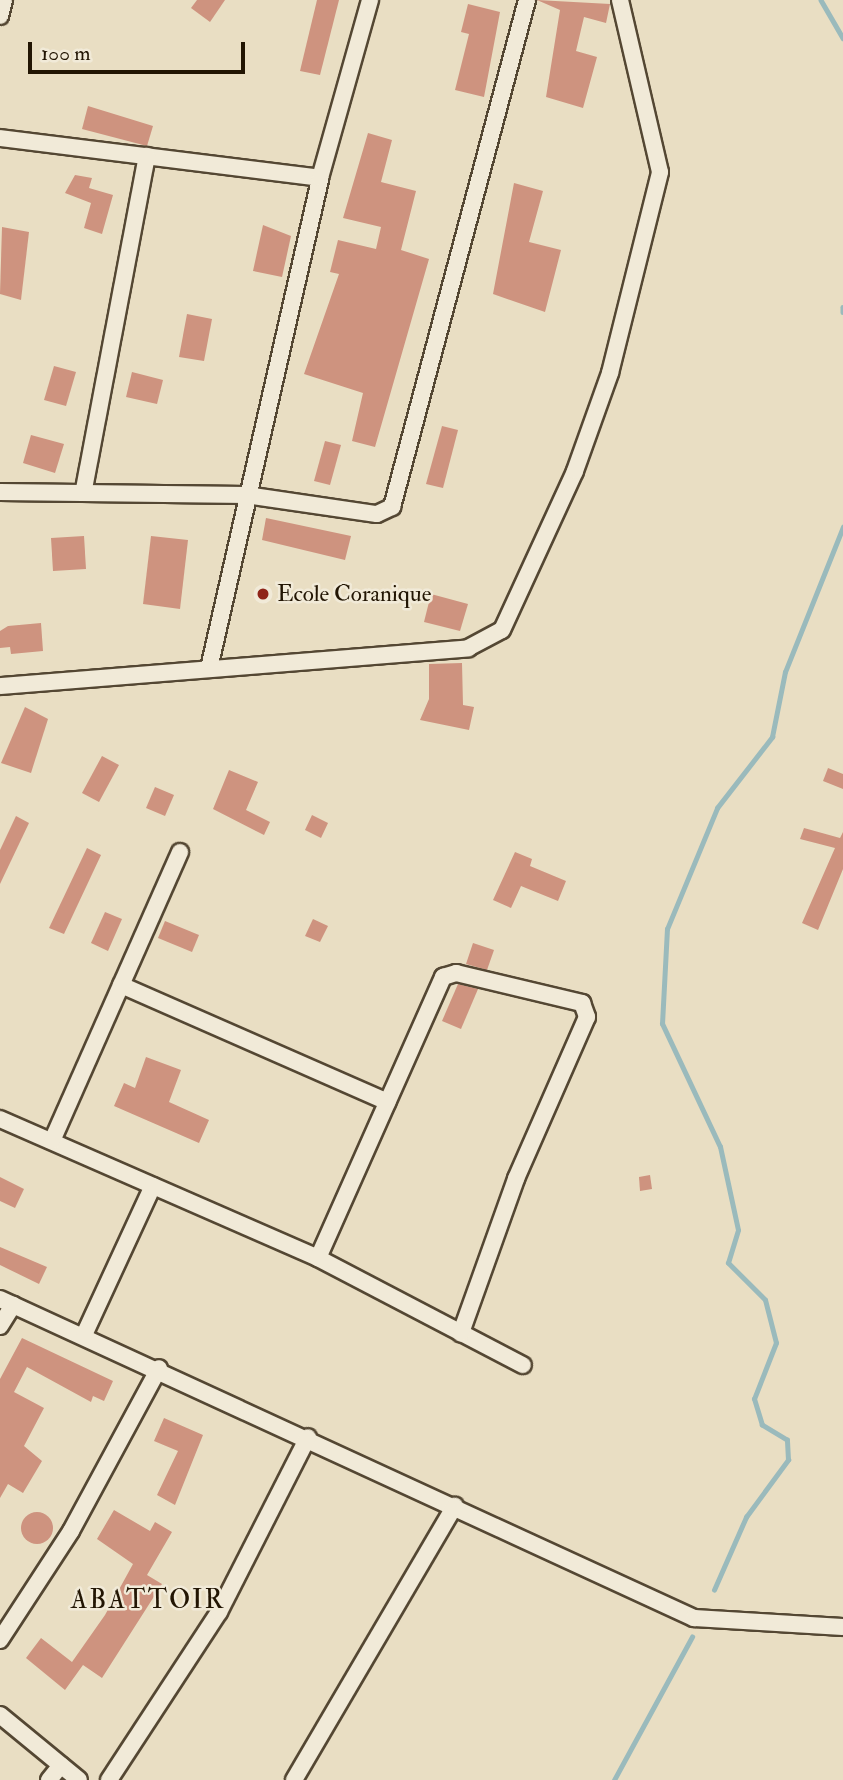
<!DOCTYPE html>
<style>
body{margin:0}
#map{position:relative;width:843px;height:1780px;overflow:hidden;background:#e9dec3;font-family:"IM FELL Double Pica",serif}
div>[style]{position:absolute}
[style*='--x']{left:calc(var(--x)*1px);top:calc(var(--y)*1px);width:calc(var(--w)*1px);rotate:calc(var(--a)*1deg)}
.stream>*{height:4.5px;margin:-2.25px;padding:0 2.25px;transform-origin:2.25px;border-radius:2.25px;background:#9ababc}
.building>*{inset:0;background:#ce937f}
.round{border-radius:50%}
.roads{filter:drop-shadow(2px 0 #544733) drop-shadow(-2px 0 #544733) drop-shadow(0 2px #544733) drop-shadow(0 -2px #544733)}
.street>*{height:16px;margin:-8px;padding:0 8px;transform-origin:8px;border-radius:8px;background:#f1ead8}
.dots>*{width:19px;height:19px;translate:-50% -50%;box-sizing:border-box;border:4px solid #f1ead8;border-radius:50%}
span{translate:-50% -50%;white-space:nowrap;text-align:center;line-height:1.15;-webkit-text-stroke:5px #f1ead8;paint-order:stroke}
.poi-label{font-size:23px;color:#221503}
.left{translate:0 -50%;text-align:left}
.quarter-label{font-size:26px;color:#221503;letter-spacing:2px}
.scale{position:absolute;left:28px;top:42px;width:217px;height:32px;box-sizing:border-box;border:4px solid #221503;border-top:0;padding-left:9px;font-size:21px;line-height:24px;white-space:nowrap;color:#221503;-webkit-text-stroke:5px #f1ead8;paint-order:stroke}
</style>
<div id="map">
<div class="stream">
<i style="--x:821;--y:0;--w:44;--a:59.9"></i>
<i style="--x:843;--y:307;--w:5;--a:90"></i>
<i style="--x:714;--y:1590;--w:80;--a:-66.3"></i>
<i style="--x:746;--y:1517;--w:71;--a:-53.6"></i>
<i style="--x:788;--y:1460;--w:20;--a:-93"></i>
<i style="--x:787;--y:1440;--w:29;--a:-149"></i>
<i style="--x:762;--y:1425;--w:27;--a:-107"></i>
<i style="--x:754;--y:1399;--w:60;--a:-68.6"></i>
<i style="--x:776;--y:1343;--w:44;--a:-104.3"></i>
<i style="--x:765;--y:1300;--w:52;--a:-135"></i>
<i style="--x:728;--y:1263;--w:34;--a:-73"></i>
<i style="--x:738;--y:1230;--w:85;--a:-102.2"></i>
<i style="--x:720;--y:1147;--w:136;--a:-115.2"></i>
<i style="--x:662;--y:1024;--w:95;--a:-87"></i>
<i style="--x:667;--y:929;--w:131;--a:-67.5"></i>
<i style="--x:717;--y:808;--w:90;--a:-52.2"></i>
<i style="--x:772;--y:737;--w:66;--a:-78.7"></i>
<i style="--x:785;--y:672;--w:156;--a:-68.2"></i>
<i style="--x:614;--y:1780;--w:163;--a:-61.4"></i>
</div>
<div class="building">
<i style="clip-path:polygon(197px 0,225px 0,210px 22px,191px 8px)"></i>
<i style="clip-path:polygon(317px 0,339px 0,320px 75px,300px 71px)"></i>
<i style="clip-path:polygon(537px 0,610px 4px,606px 23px,584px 17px,576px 51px,597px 57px,583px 108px,546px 97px,560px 10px)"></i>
<i style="clip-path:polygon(468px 4px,500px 12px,484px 97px,455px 90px,469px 34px,461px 32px)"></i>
<i style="clip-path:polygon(88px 106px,153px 126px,147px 146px,82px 129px)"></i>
<i style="clip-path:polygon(368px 133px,392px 140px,381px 182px,416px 191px,401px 250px,429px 259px,375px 447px,352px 441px,363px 393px,304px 374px,339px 274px,330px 272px,338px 240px,376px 249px,381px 227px,343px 218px)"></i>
<i style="clip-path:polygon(75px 175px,92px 178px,89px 188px,113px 195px,102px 234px,84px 228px,91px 203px,65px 193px)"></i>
<i style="clip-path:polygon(514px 183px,543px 191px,529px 242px,561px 250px,545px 312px,493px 294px)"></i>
<i style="clip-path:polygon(263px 225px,291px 236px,282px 277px,253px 271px)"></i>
<i style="clip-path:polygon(2px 227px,29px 232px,21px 300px,0 294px)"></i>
<i style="clip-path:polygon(187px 314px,212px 319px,204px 361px,179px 357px)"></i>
<i style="clip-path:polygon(54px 366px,76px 372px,66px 406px,44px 400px)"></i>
<i style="clip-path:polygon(132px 372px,163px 380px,157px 404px,126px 397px)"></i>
<i style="clip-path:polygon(442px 426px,458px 430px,443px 488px,426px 484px)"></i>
<i style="clip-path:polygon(31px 435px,64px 444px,55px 473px,23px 463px)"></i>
<i style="clip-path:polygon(325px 441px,341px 445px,330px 485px,314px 481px)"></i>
<i style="clip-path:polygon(266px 518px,351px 536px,345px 560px,262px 540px)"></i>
<i style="clip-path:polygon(84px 536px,86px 569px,53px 571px,51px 538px)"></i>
<i style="clip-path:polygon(151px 536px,188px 540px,180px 609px,143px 604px)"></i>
<i style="clip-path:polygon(431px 594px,468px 604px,460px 631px,424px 622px)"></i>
<i style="clip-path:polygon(41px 623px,43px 651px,11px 654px,10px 647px,0 648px,0 631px,8px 626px)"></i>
<i style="clip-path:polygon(462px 663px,463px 705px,474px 707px,469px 730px,420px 720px,429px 699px,429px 664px)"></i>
<i style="clip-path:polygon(25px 707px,48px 719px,31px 773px,1px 763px)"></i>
<i style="clip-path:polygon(102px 756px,119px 765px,99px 802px,82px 793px)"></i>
<i style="clip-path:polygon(828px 768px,843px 774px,843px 789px,823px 781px)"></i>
<i style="clip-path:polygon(229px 770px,258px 782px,246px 810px,270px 822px,264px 835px,213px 809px)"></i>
<i style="clip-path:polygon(155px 787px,174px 795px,165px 816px,146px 808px)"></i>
<i style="clip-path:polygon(312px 815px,328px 823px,321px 838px,305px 830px)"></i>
<i style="clip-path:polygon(16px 816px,29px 823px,0 884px,0 850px)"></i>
<i style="clip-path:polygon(804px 828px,840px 838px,843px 832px,843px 869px,818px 930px,802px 923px,835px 848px,800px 839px)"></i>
<i style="clip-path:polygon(87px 848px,101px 855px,64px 934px,49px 928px)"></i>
<i style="clip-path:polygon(515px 852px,532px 859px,530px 866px,566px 881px,558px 901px,521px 886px,511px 908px,493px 900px)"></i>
<i style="clip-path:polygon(105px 912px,122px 919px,108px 951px,91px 943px)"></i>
<i style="clip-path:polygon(313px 919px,328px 926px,320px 942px,305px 936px)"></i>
<i style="clip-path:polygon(165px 921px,199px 935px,192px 952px,158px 938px)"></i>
<i style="clip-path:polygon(473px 943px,494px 950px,487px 970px,466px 964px)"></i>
<i style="clip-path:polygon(458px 984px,478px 989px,461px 1029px,442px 1021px)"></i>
<i style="clip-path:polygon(146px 1057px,181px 1070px,169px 1102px,209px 1120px,199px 1143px,114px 1106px,124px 1083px,135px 1088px)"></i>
<i style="clip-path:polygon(650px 1175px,652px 1189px,640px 1191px,639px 1177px)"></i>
<i style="clip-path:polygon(0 1177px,24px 1189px,15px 1208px,0 1201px)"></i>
<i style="clip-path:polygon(0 1247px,47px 1267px,39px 1284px,0 1265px)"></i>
<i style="clip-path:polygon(22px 1338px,113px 1381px,104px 1401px,93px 1396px,91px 1402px,27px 1367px,14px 1392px,44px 1408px,24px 1446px,42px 1461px,23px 1493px,8px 1484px,0 1498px,0 1379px)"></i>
<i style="clip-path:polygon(164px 1418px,203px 1435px,175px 1505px,157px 1495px,178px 1451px,154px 1441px)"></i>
<i style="clip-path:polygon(114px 1510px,150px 1531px,155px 1522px,172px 1532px,147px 1575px,162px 1584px,102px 1678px,83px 1665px,65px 1690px,26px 1658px,41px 1638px,72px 1662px,105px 1615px,133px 1564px,97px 1539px)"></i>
<i class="round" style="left:21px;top:1512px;width:32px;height:32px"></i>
</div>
<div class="roads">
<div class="street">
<i style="--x:0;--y:16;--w:16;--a:-76"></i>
<i style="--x:0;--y:138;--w:322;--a:7.1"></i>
<i style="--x:84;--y:489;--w:339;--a:-79.3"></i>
<i style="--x:0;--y:492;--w:246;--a:0.7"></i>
<i style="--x:246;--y:495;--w:132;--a:8.3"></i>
<i style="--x:377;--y:514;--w:17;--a:-25"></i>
<i style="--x:392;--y:507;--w:525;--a:-75.09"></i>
<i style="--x:210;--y:664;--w:498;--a:-77.2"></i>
<i style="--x:320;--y:178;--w:185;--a:-74.3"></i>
<i style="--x:0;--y:686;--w:470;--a:-4.6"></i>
<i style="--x:468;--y:648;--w:38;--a:-28"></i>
<i style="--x:502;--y:630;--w:175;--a:-65.3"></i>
<i style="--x:575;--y:471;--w:104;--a:-70.3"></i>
<i style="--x:610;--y:373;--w:207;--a:-76"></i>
<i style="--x:660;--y:172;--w:177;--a:-103.1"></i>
<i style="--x:121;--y:985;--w:291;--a:23.7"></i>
<i style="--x:0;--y:1119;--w:347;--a:23.6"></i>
<i style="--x:318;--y:1258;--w:231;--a:27.6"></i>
<i style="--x:52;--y:1141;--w:316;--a:-66.1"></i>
<i style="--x:318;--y:1258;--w:308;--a:-66"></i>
<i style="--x:443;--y:977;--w:14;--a:-17"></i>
<i style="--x:456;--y:973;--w:130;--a:13.4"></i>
<i style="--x:582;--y:1003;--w:15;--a:70"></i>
<i style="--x:587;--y:1017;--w:177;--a:113.7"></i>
<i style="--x:516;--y:1179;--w:164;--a:109.7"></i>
<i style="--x:0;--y:1299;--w:764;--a:24.69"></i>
<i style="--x:694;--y:1618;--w:149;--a:3.5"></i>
<i style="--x:0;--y:1326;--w:25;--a:-58"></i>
<i style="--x:84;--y:1335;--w:164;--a:-65.2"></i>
<i style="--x:0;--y:1640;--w:130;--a:-56.9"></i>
<i style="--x:71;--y:1531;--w:185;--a:-61.6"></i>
<i style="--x:0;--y:1715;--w:102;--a:39.4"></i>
<i style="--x:49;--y:1780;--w:19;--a:-51"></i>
<i style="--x:109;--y:1780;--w:201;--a:-56.8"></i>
<i style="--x:219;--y:1612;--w:196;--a:-63"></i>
<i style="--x:294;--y:1780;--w:318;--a:-59.6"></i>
</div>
</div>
<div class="dots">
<i style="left:263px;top:594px;background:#8f2418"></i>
</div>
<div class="poi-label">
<span class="left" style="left:277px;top:594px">Ecole Coranique</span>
</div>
<div class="quarter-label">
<span style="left:148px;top:1601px">ABATTOIR</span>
</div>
<div class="scale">100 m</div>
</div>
